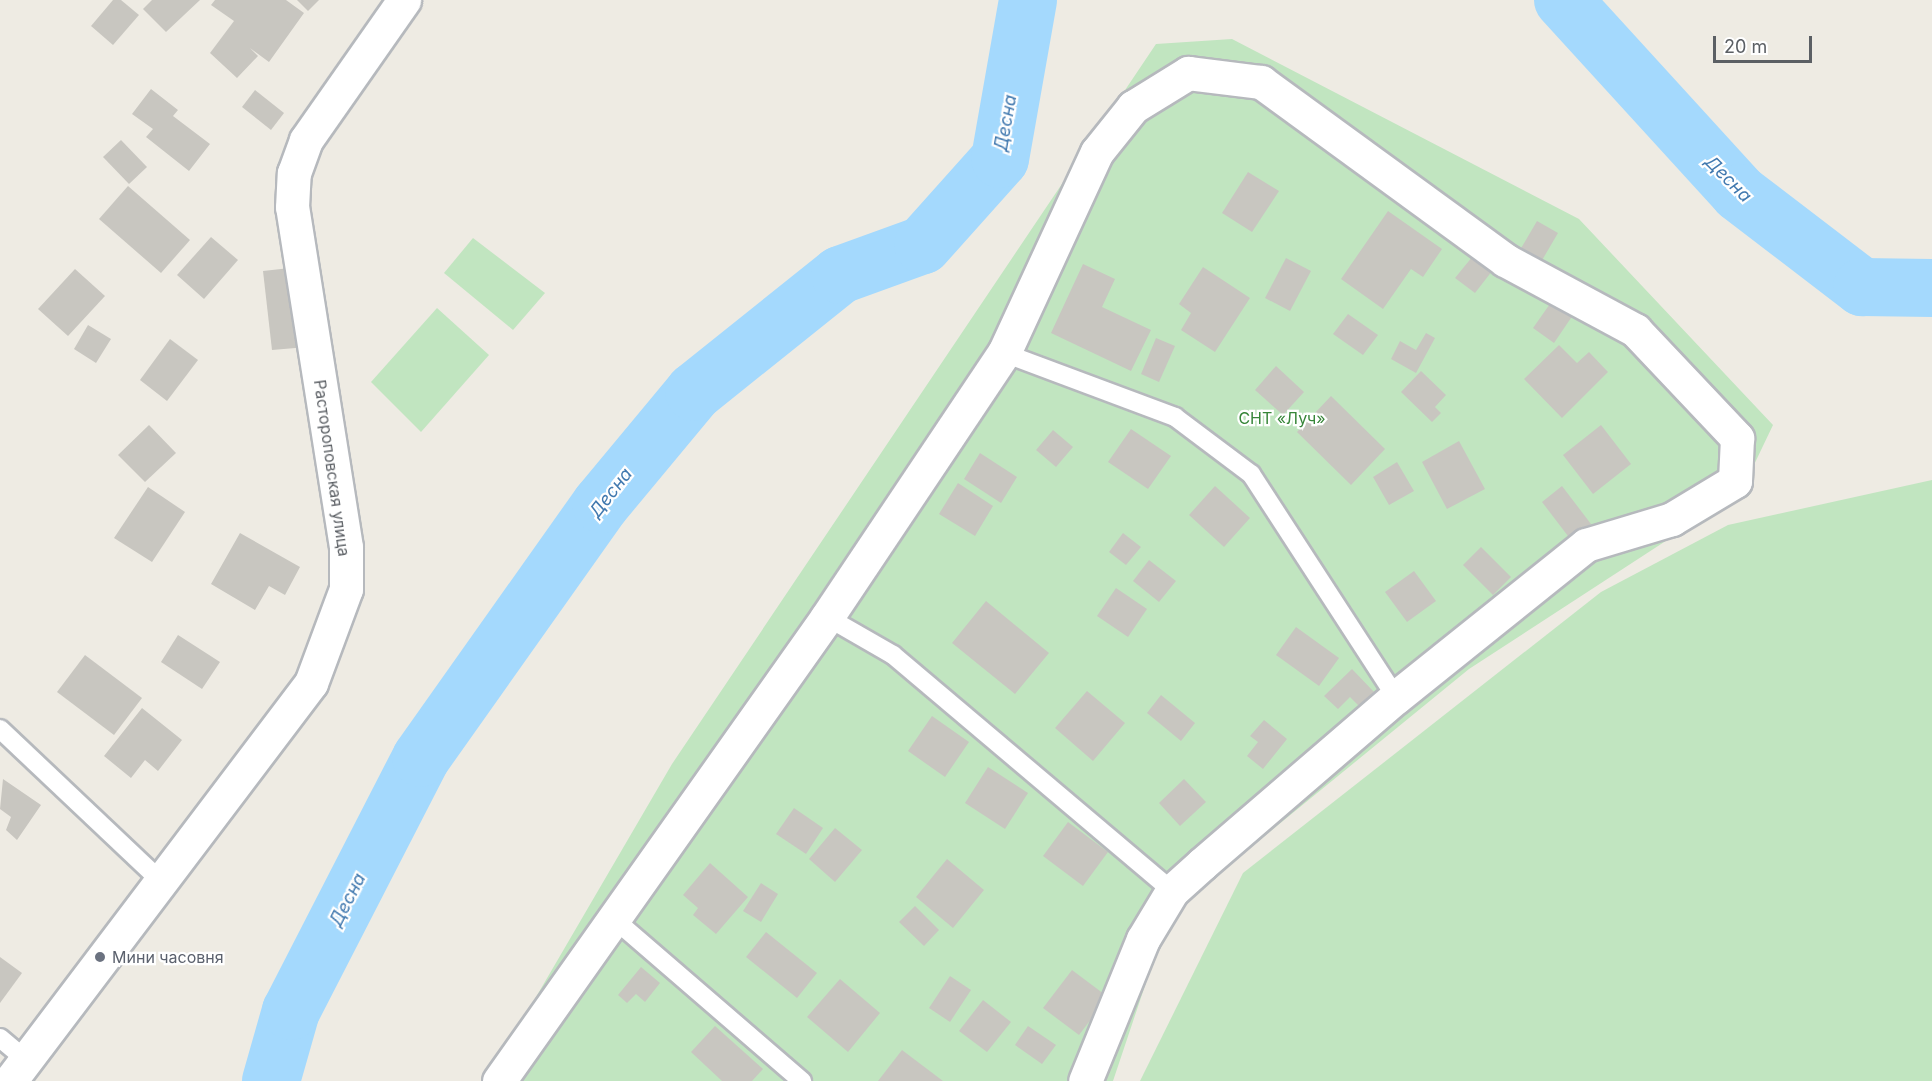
<!DOCTYPE html>
<meta charset="utf-8">
<style>
body{margin:0}
#map{position:relative;width:1932px;height:1081px;overflow:hidden;background:#eeebe3;font-family:Inter,sans-serif}
div>[style]{position:absolute}
[style*='--x']{left:calc(var(--x)*1px);top:calc(var(--y)*1px);width:calc(var(--w)*1px);rotate:calc(var(--a)*1deg)}
.green>*{inset:0;background:#c1e5c0}
.river>*{height:58px;margin:-29px;padding:0 29px;transform-origin:29px;border-radius:29px;background:#a4d9fd}
.building>*{inset:0;background:#c8c6c0}
.roads{filter:drop-shadow(2px 0 #b6b9bd) drop-shadow(-2px 0 #b6b9bd) drop-shadow(0 2px #b6b9bd) drop-shadow(0 -2px #b6b9bd)}
.lane>*{height:18px;margin:-9px;padding:0 9px;transform-origin:9px;border-radius:9px;background:#fff}
.street>*{height:33px;margin:-16.5px;padding:0 16.5px;transform-origin:16.5px;border-radius:16.5px;background:#fff}
.dots>*{width:16px;height:16px;translate:-50% -50%;box-sizing:border-box;border:3px solid #fff;border-radius:50%}
span{translate:-50% -50%;white-space:nowrap;text-align:center;line-height:1.15;-webkit-text-stroke:4.5px #fff;paint-order:stroke}
.park-label{font-size:16px;color:#378639}
.street-label{font-size:16px;color:#5b5f64}
.worship-label{font-size:16px;color:#5b616d}
.left{translate:0 -50%;text-align:left}
.water-label{font-size:18px;color:#4179af;font-style:italic}
.scale{position:absolute;left:1713px;top:36px;width:99px;height:27px;box-sizing:border-box;border:3px solid #5b5f64;border-top:0;padding-left:8px;font-size:18px;line-height:21px;white-space:nowrap;color:#5b5f64;-webkit-text-stroke:4px #fff;paint-order:stroke}
</style>
<div id="map">
<div class="green">
<i style="clip-path:polygon(1232px 39px,1579px 219px,1773px 425px,1741px 492px,1469px 669px,1169px 914px,1113px 1081px,487px 1081px,672px 764px,1156px 44px)"></i>
<i style="clip-path:polygon(473px 238px,545px 293px,513px 330px,444px 273px)"></i>
<i style="clip-path:polygon(437px 308px,489px 355px,421px 432px,371px 382px)"></i>
<i style="clip-path:polygon(1932px 480px,1932px 1081px,1140px 1081px,1243px 873px,1601px 592px,1728px 525px)"></i>
</div>
<div class="river">
<i style="--x:1563;--y:0;--w:261;--a:47.6"></i>
<i style="--x:1739;--y:193;--w:155;--a:37.4"></i>
<i style="--x:1862;--y:287;--w:70;--a:0.8"></i>
<i style="--x:271;--y:1081;--w:73;--a:-74.1"></i>
<i style="--x:291;--y:1011;--w:284;--a:-62.8"></i>
<i style="--x:421;--y:758;--w:311;--a:-54.7"></i>
<i style="--x:601;--y:504;--w:146;--a:-50.3"></i>
<i style="--x:694;--y:392;--w:187;--a:-38.7"></i>
<i style="--x:840;--y:275;--w:88;--a:-19.9"></i>
<i style="--x:923;--y:245;--w:115;--a:-48.2"></i>
<i style="--x:1000;--y:159;--w:161;--a:-80"></i>
</div>
<div class="building">
<i style="clip-path:polygon(113px 0,121px 0,139px 15px,113px 45px,91px 26px)"></i>
<i style="clip-path:polygon(152px 0,200px 0,166px 32px,143px 9px)"></i>
<i style="clip-path:polygon(215px 0,286px 0,304px 13px,269px 62px,250px 48px,258px 56px,237px 78px,210px 53px,234px 21px,211px 5px)"></i>
<i style="clip-path:polygon(297px 0,319px 0,308px 11px)"></i>
<i style="clip-path:polygon(151px 89px,178px 110px,173px 116px,210px 144px,189px 171px,146px 137px,153px 129px,132px 114px)"></i>
<i style="clip-path:polygon(255px 90px,284px 113px,271px 130px,242px 107px)"></i>
<i style="clip-path:polygon(121px 140px,147px 167px,129px 184px,103px 157px)"></i>
<i style="clip-path:polygon(1248px 172px,1279px 191px,1252px 232px,1222px 213px)"></i>
<i style="clip-path:polygon(128px 186px,190px 240px,161px 273px,99px 219px)"></i>
<i style="clip-path:polygon(1388px 211px,1442px 249px,1423px 277px,1411px 269px,1383px 309px,1341px 279px)"></i>
<i style="clip-path:polygon(1537px 221px,1558px 233px,1541px 262px,1520px 250px)"></i>
<i style="clip-path:polygon(211px 237px,238px 260px,204px 299px,177px 275px)"></i>
<i style="clip-path:polygon(1477px 251px,1496px 266px,1475px 293px,1455px 278px)"></i>
<i style="clip-path:polygon(1286px 258px,1311px 271px,1290px 311px,1265px 298px)"></i>
<i style="clip-path:polygon(1083px 264px,1115px 279px,1102px 307px,1151px 330px,1131px 371px,1051px 333px)"></i>
<i style="clip-path:polygon(299px 267px,307px 347px,272px 350px,263px 271px)"></i>
<i style="clip-path:polygon(1203px 267px,1250px 298px,1215px 352px,1181px 330px,1191px 313px,1179px 304px)"></i>
<i style="clip-path:polygon(75px 269px,105px 296px,68px 336px,38px 309px)"></i>
<i style="clip-path:polygon(1552px 301px,1573px 315px,1554px 343px,1533px 328px)"></i>
<i style="clip-path:polygon(1348px 314px,1378px 335px,1363px 355px,1333px 334px)"></i>
<i style="clip-path:polygon(88px 325px,111px 339px,96px 363px,74px 349px)"></i>
<i style="clip-path:polygon(1426px 333px,1435px 338px,1416px 373px,1391px 359px,1400px 341px,1416px 350px)"></i>
<i style="clip-path:polygon(1156px 338px,1175px 346px,1159px 382px,1141px 374px)"></i>
<i style="clip-path:polygon(170px 339px,198px 360px,167px 401px,140px 380px)"></i>
<i style="clip-path:polygon(1559px 345px,1577px 363px,1589px 352px,1608px 372px,1562px 418px,1524px 379px)"></i>
<i style="clip-path:polygon(1276px 366px,1304px 392px,1283px 415px,1255px 390px)"></i>
<i style="clip-path:polygon(1421px 371px,1446px 395px,1435px 407px,1441px 413px,1432px 422px,1401px 392px)"></i>
<i style="clip-path:polygon(1331px 396px,1385px 449px,1351px 485px,1297px 432px)"></i>
<i style="clip-path:polygon(149px 425px,176px 453px,145px 482px,118px 455px)"></i>
<i style="clip-path:polygon(1601px 425px,1631px 464px,1593px 494px,1563px 455px)"></i>
<i style="clip-path:polygon(1131px 429px,1171px 456px,1148px 489px,1108px 462px)"></i>
<i style="clip-path:polygon(1053px 430px,1073px 447px,1056px 467px,1036px 450px)"></i>
<i style="clip-path:polygon(1459px 441px,1485px 489px,1447px 509px,1422px 462px)"></i>
<i style="clip-path:polygon(980px 453px,1017px 477px,1001px 503px,964px 479px)"></i>
<i style="clip-path:polygon(1397px 462px,1414px 491px,1389px 505px,1373px 477px)"></i>
<i style="clip-path:polygon(958px 483px,993px 506px,975px 536px,939px 514px)"></i>
<i style="clip-path:polygon(1215px 486px,1250px 518px,1224px 547px,1189px 515px)"></i>
<i style="clip-path:polygon(1562px 486px,1591px 524px,1571px 540px,1542px 502px)"></i>
<i style="clip-path:polygon(148px 487px,185px 512px,152px 562px,114px 538px)"></i>
<i style="clip-path:polygon(240px 533px,300px 567px,285px 595px,269px 586px,255px 610px,211px 584px)"></i>
<i style="clip-path:polygon(1123px 533px,1141px 547px,1126px 565px,1109px 552px)"></i>
<i style="clip-path:polygon(1481px 547px,1511px 577px,1493px 595px,1463px 565px)"></i>
<i style="clip-path:polygon(1149px 560px,1176px 581px,1159px 602px,1133px 581px)"></i>
<i style="clip-path:polygon(1414px 571px,1436px 601px,1407px 622px,1385px 592px)"></i>
<i style="clip-path:polygon(1116px 588px,1147px 609px,1128px 637px,1097px 616px)"></i>
<i style="clip-path:polygon(986px 601px,1049px 653px,1015px 694px,952px 643px)"></i>
<i style="clip-path:polygon(1296px 627px,1339px 658px,1319px 686px,1276px 655px)"></i>
<i style="clip-path:polygon(178px 635px,220px 662px,202px 689px,161px 662px)"></i>
<i style="clip-path:polygon(85px 655px,142px 698px,114px 735px,57px 692px)"></i>
<i style="clip-path:polygon(1352px 669px,1375px 693px,1360px 707px,1350px 697px,1338px 709px,1324px 696px)"></i>
<i style="clip-path:polygon(1087px 691px,1125px 723px,1093px 761px,1055px 728px)"></i>
<i style="clip-path:polygon(1161px 695px,1195px 723px,1181px 741px,1147px 713px)"></i>
<i style="clip-path:polygon(142px 708px,182px 740px,158px 771px,145px 760px,131px 778px,104px 756px)"></i>
<i style="clip-path:polygon(932px 716px,969px 742px,945px 777px,908px 751px)"></i>
<i style="clip-path:polygon(1264px 720px,1287px 739px,1263px 769px,1247px 756px,1258px 742px,1250px 736px)"></i>
<i style="clip-path:polygon(988px 767px,1028px 793px,1005px 829px,965px 803px)"></i>
<i style="clip-path:polygon(3px 779px,41px 805px,17px 840px,6px 830px,11px 817px,0 809px)"></i>
<i style="clip-path:polygon(1184px 779px,1206px 802px,1180px 826px,1159px 803px)"></i>
<i style="clip-path:polygon(794px 808px,823px 828px,806px 854px,776px 834px)"></i>
<i style="clip-path:polygon(1068px 822px,1108px 852px,1083px 886px,1043px 856px)"></i>
<i style="clip-path:polygon(835px 828px,862px 850px,835px 882px,809px 859px)"></i>
<i style="clip-path:polygon(947px 859px,984px 890px,953px 928px,916px 897px)"></i>
<i style="clip-path:polygon(710px 863px,748px 897px,716px 934px,693px 915px,698px 908px,683px 895px)"></i>
<i style="clip-path:polygon(761px 883px,778px 894px,761px 922px,743px 911px)"></i>
<i style="clip-path:polygon(915px 906px,939px 930px,924px 946px,899px 922px)"></i>
<i style="clip-path:polygon(766px 932px,817px 973px,797px 998px,746px 957px)"></i>
<i style="clip-path:polygon(0 957px,22px 973px,0 1003px)"></i>
<i style="clip-path:polygon(641px 967px,660px 983px,645px 1002px,636px 994px,627px 1003px,618px 995px)"></i>
<i style="clip-path:polygon(1072px 970px,1108px 997px,1079px 1035px,1043px 1008px)"></i>
<i style="clip-path:polygon(950px 976px,971px 990px,950px 1022px,929px 1008px)"></i>
<i style="clip-path:polygon(840px 979px,880px 1013px,848px 1052px,807px 1017px)"></i>
<i style="clip-path:polygon(983px 1000px,1011px 1022px,987px 1052px,959px 1031px)"></i>
<i style="clip-path:polygon(715px 1026px,763px 1069px,752px 1081px,722px 1081px,691px 1052px)"></i>
<i style="clip-path:polygon(1028px 1026px,1056px 1045px,1042px 1064px,1015px 1045px)"></i>
<i style="clip-path:polygon(902px 1050px,943px 1081px,878px 1081px)"></i>
</div>
<div class="roads">
<div class="lane">
<i style="--x:1004;--y:353;--w:183;--a:20.5"></i>
<i style="--x:1175;--y:417;--w:95;--a:36.9"></i>
<i style="--x:1251;--y:474;--w:266;--a:57"></i>
<i style="--x:827;--y:617;--w:76;--a:29.9"></i>
<i style="--x:893;--y:655;--w:365;--a:40.2"></i>
<i style="--x:0;--y:729;--w:221;--a:43.4"></i>
<i style="--x:613;--y:918;--w:250;--a:40.8"></i>
<i style="--x:0;--y:1038;--w:34;--a:40"></i>
</div>
<div class="street">
<i style="--x:10;--y:1081;--w:499;--a:-52.9"></i>
<i style="--x:311;--y:683;--w:100;--a:-69.6"></i>
<i style="--x:346;--y:589;--w:42;--a:-90"></i>
<i style="--x:346;--y:547;--w:344;--a:-99"></i>
<i style="--x:292;--y:207;--w:34;--a:-87"></i>
<i style="--x:294;--y:173;--w:35;--a:-70"></i>
<i style="--x:306;--y:140;--w:171;--a:-55"></i>
<i style="--x:499;--y:1081;--w:568;--a:-54.74"></i>
<i style="--x:827;--y:617;--w:318;--a:-56.2"></i>
<i style="--x:1004;--y:353;--w:221;--a:-65.2"></i>
<i style="--x:1097;--y:152;--w:58;--a:-51.3"></i>
<i style="--x:1133;--y:107;--w:65;--a:-31.7"></i>
<i style="--x:1188;--y:73;--w:74;--a:7"></i>
<i style="--x:1261;--y:82;--w:302;--a:36.1"></i>
<i style="--x:1505;--y:260;--w:148;--a:28.3"></i>
<i style="--x:1635;--y:330;--w:149;--a:46.6"></i>
<i style="--x:1737;--y:438;--w:43;--a:92.7"></i>
<i style="--x:1735;--y:481;--w:74;--a:148.9"></i>
<i style="--x:1672;--y:519;--w:90;--a:163.2"></i>
<i style="--x:1586;--y:545;--w:243;--a:141.3"></i>
<i style="--x:1396;--y:697;--w:256;--a:139.3"></i>
<i style="--x:1202;--y:864;--w:40;--a:138"></i>
<i style="--x:1172;--y:891;--w:56;--a:121.1"></i>
<i style="--x:1143;--y:939;--w:153;--a:112.2"></i>
</div>
</div>
<div class="dots">
<i style="left:100px;top:957px;background:#6b7280"></i>
</div>
<div class="park-label">
<span style="left:1282px;top:418px">СНТ «Луч»</span>
</div>
<div class="street-label">
<span style="left:332px;top:468px;rotate:82deg">Растороповская улица</span>
</div>
<div class="worship-label">
<span class="left" style="left:112px;top:957px">Мини часовня</span>
</div>
<div class="water-label">
<span style="left:1006px;top:123px;rotate:-80deg">Десна</span>
<span style="left:1728px;top:179px;rotate:45deg">Десна</span>
<span style="left:611px;top:493px;rotate:-52deg">Десна</span>
<span style="left:348px;top:900px;rotate:-63deg">Десна</span>
</div>
<div class="scale">20 m</div>
</div>
